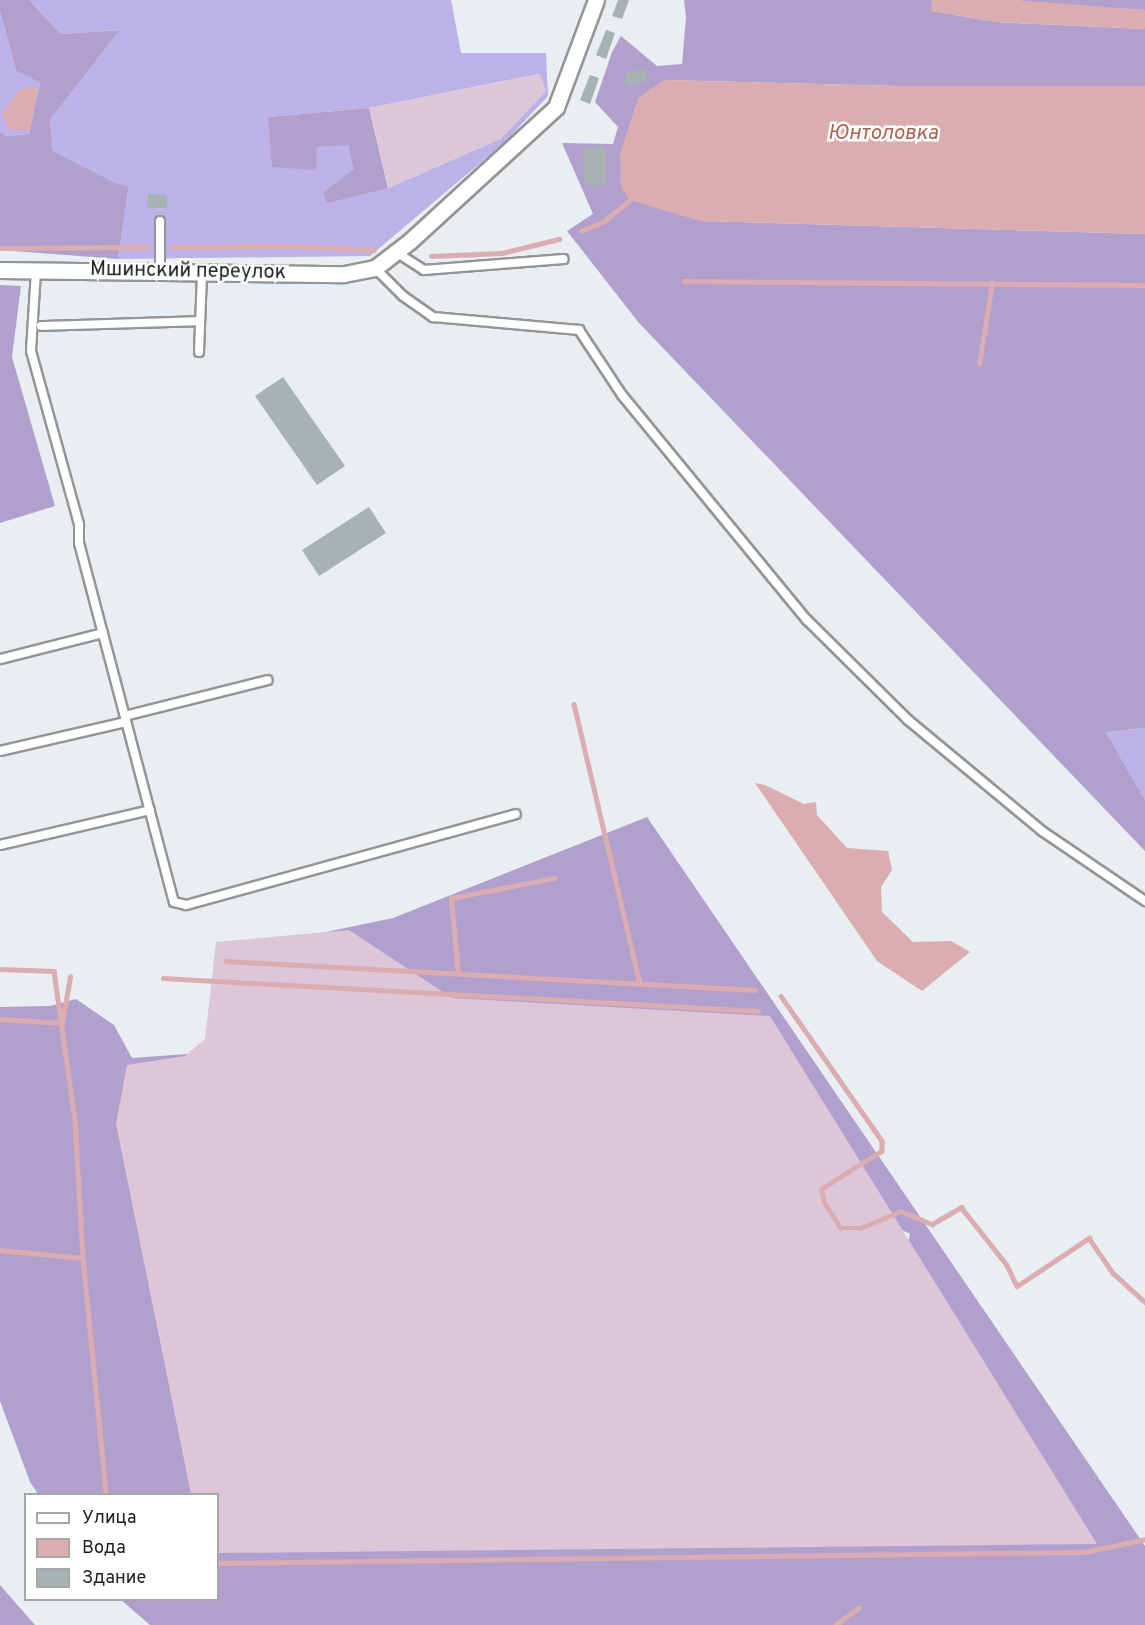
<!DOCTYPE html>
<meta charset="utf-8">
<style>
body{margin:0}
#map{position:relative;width:1145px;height:1625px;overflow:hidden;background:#e8eef1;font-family:Overpass,sans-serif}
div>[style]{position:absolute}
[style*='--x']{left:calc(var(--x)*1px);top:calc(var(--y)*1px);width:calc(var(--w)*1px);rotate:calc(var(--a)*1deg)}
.grass>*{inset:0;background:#bcb2e7}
.forest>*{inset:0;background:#b1a0ce}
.wetland>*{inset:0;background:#dec6d9}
.water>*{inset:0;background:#dbacb0}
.stream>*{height:4.5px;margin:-2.25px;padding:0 2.25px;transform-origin:2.25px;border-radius:2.25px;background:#dbacb0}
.building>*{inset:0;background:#a7b2b3}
.roads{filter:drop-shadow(2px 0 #959595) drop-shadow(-2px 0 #959595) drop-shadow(0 2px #959595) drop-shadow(0 -2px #959595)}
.lane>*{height:8px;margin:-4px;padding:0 4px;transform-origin:4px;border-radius:4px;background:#fff}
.street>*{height:15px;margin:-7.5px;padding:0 7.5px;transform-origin:7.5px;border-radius:7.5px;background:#fff}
span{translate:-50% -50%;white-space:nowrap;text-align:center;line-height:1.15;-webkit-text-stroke:5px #fff;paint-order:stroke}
.street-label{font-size:20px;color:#212121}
.water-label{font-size:21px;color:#ac6252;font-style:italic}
.legend{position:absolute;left:24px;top:1493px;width:195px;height:108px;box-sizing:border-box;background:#fff;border:2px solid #a6a6a6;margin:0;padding:8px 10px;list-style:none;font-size:18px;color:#212121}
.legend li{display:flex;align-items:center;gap:12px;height:30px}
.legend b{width:30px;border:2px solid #a6a6a6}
</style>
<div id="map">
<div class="grass">
<i style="clip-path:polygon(evenodd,29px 0,451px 0,461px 53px,546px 53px,548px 96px,505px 142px,370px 256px,118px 259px,129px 186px,116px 183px,53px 151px,50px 120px,120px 30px,61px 34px,29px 0,539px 74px,546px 91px,500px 139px,388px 188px,323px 192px,355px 169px,348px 144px,316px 147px,269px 117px,369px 108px,539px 74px)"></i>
<i style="clip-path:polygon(0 11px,16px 71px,40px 83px,29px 134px,7px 136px,0 132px)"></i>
<i style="clip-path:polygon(1145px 728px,1145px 800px,1106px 732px)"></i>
</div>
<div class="forest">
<i style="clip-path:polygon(0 0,29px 0,61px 34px,120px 30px,50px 120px,53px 151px,116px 183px,129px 186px,118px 259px,0 250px,0 132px,7px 136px,29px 134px,40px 83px,16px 71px,0 11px)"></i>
<i style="clip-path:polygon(684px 0,932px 0,932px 11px,996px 22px,1145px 29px,1145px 86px,897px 86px,664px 80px,700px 221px,1145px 234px,1145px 728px,1106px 732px,1145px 800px,1145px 851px,639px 323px,567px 231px,593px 214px,562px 143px,613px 144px,618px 127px,595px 102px,612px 52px,621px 36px,657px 66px,682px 64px,686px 17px)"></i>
<i style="clip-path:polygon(1015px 0,1145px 0,1145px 10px,1052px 5px)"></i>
<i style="clip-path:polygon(369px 108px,388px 188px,327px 203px,323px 192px,354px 169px,348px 145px,317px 147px,316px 170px,272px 167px,268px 117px)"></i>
<i style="clip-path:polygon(0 285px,21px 286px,12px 357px,55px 506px,0 523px)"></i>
<i style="clip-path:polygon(evenodd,647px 817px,1145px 1546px,1145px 1625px,150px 1625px,121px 1600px,218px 1600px,218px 1494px,38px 1494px,30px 1482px,0 1401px,0 1007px,50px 1006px,76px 999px,114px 1025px,132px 1058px,215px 1052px,230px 952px,393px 918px,647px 817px,831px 1195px,910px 1234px,903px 1265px,831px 1195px)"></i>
<i style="clip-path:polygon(0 1585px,35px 1625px,0 1625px)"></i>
</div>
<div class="wetland">
<i style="clip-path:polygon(540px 74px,546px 91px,500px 139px,388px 188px,369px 108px)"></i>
<i style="clip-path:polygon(349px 930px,452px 998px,770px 1016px,1097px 1544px,218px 1553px,218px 1494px,191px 1494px,116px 1124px,127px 1065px,185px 1056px,205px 1039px,216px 942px)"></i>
</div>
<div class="water">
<i style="clip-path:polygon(932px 0,1015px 0,1145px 10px,1145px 29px,996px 22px,931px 11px)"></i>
<i style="clip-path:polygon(664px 80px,897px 86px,1145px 86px,1145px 234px,700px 221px,630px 200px,621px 187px,620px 154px,638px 98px)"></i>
<i style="clip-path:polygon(38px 87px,30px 130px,10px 130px,2px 115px,20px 89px)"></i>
<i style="clip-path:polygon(755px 783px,765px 785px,804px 804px,816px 802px,817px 815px,847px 848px,888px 851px,892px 870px,881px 887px,882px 912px,913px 942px,951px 941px,970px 952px,922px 991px,877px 961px)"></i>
</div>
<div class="stream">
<i style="--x:581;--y:231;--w:25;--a:-23"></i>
<i style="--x:604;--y:221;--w:33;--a:-39"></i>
<i style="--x:172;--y:247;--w:119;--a:-0.5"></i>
<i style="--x:291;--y:246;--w:83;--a:2.8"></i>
<i style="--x:0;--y:248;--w:148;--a:-0.4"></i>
<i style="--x:431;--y:256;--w:71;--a:-2.4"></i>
<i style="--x:502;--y:253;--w:59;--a:-13.8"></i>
<i style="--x:684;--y:281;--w:461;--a:0.5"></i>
<i style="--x:979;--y:364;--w:82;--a:-80.9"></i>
<i style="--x:574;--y:704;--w:288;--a:76.7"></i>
<i style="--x:226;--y:961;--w:530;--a:3.14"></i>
<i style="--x:0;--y:969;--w:54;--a:2.1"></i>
<i style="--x:54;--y:971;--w:150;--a:82"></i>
<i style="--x:75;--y:1120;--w:138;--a:86.7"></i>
<i style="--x:83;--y:1258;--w:237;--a:84.4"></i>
<i style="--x:458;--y:974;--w:76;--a:-95.3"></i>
<i style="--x:451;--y:898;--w:105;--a:-11"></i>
<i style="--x:163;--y:978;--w:596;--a:3.17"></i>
<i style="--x:781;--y:996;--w:177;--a:55.1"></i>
<i style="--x:882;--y:1141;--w:10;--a:90"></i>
<i style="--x:882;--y:1151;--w:71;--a:147.7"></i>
<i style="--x:822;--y:1189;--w:13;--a:81"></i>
<i style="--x:824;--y:1202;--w:31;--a:57"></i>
<i style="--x:841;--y:1228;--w:19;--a:0"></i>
<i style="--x:860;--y:1228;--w:44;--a:-22.5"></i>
<i style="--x:901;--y:1211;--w:34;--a:23"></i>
<i style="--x:932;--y:1224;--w:34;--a:-30"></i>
<i style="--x:961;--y:1207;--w:74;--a:51.6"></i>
<i style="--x:1007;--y:1265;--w:23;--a:65"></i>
<i style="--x:1017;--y:1286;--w:87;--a:-33.7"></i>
<i style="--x:1089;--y:1238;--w:42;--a:55.6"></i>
<i style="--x:1113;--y:1273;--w:43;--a:42.2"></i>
<i style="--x:0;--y:1019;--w:62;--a:3.7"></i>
<i style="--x:62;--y:1023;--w:47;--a:-80.1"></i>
<i style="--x:0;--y:1250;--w:83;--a:5.5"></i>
<i style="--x:218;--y:1563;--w:867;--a:-0.73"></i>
<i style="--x:1085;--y:1552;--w:61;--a:-12.2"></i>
<i style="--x:835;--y:1625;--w:29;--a:-36"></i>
</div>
<div class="building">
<i style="clip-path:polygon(618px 0,629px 0,622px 19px,612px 16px)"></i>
<i style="clip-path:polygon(606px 30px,615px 33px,606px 59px,596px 55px)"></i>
<i style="clip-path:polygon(645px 69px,648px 81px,627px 85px,625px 73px)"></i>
<i style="clip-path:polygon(590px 75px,599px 78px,590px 104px,580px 100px)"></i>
<i style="clip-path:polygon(605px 147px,606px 185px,585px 185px,583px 148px)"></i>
<i style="clip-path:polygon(148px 194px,167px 195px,167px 208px,147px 208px)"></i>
<i style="clip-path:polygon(283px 377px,345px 466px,317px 485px,255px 396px)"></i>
<i style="clip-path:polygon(369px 507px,386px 533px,319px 576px,302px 550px)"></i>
</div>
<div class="roads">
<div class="lane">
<i style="--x:396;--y:252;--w:33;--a:33"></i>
<i style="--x:424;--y:270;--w:140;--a:-4.5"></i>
<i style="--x:375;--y:268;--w:40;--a:45"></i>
<i style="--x:403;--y:296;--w:37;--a:35"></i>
<i style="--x:433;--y:317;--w:147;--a:5.1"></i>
<i style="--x:579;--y:330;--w:78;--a:56.5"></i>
<i style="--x:622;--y:395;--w:291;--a:50.6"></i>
<i style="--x:807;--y:620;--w:142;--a:44.7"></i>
<i style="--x:908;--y:720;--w:174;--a:39.6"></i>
<i style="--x:1042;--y:831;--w:125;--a:34.2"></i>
<i style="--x:36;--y:271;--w:80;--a:93.6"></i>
<i style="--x:31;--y:351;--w:180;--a:74.5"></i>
<i style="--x:79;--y:524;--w:19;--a:90"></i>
<i style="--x:79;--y:543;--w:371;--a:75.2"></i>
<i style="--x:174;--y:902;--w:12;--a:14"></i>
<i style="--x:186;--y:905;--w:342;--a:-15.4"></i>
<i style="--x:160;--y:272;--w:51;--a:-90"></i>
<i style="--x:41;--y:326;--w:159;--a:-1.8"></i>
<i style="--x:199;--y:352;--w:79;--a:-87.8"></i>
<i style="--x:0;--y:659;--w:106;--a:-14.2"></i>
<i style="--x:125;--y:716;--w:147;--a:-14.1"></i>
<i style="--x:0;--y:751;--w:129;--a:-13"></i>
<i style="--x:0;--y:845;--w:154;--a:-13.1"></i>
</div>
<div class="street">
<i style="--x:0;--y:270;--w:344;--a:0.7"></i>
<i style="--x:344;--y:274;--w:32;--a:-11"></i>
<i style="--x:375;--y:268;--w:44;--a:-37.6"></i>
<i style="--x:410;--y:241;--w:198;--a:-42.5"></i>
<i style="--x:556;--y:107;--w:114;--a:-69.5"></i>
</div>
</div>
<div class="street-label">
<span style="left:188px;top:272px;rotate:1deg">Мшинский переулок</span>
</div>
<div class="water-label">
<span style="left:883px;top:134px">Юнтоловка</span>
</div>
<ul class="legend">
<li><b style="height:8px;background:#fff"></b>Улица</li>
<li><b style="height:16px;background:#dbacb0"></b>Вода</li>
<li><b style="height:16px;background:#a7b2b3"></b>Здание</li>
</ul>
</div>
